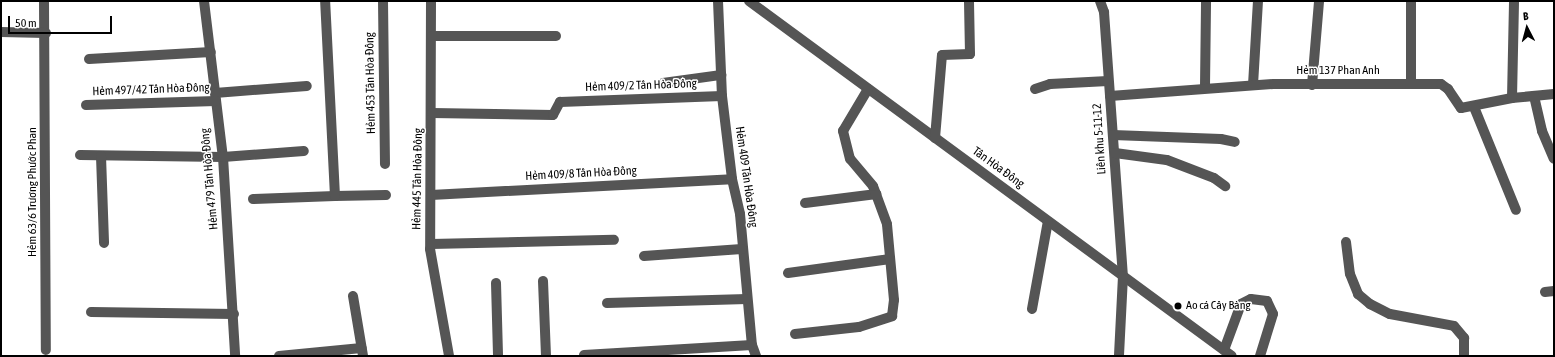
<!DOCTYPE html>
<meta charset="utf-8">
<style>
body{margin:0}
#map{position:relative;width:1555px;height:357px;overflow:hidden;background:#fff;font-family:"Asap Condensed",sans-serif}
div>[style]{position:absolute}
[style*='--x']{left:calc(var(--x)*1px);top:calc(var(--y)*1px);width:calc(var(--w)*1px);rotate:calc(var(--a)*1deg)}
.minor>*{height:10px;margin:-5px;padding:0 5px;transform-origin:5px;border-radius:5px;background:#555}
.dots>*{width:11px;height:11px;translate:-50% -50%;box-sizing:border-box;border:2px solid #fff;border-radius:50%}
span{translate:-50% -50%;white-space:nowrap;text-align:center;line-height:1.15;-webkit-text-stroke:3px #fff;paint-order:stroke}
.street-label{font-size:12px;color:#000}
.poi-label{font-size:12px;color:#000}
.left{translate:0 -50%;text-align:left}
.frame{position:absolute;inset:0;border:2px solid #000;pointer-events:none}
.north{position:absolute;left:1507px;top:8px;width:40px;height:40px;-webkit-text-stroke:3px #fff;paint-order:stroke;rotate:354deg;font-size:11px;font-weight:700;line-height:16px;text-align:center;color:#000}
.north::after{content:'';display:block;margin:auto;width:14px;height:18px;background:#000;clip-path:polygon(50% 0,100% 100%,50% 72%,0 100%)}
.scale{position:absolute;left:8px;top:16px;width:104px;height:18px;box-sizing:border-box;border:2px solid #000;border-top:0;padding-left:5px;font-size:12px;line-height:14px;white-space:nowrap;color:#000;-webkit-text-stroke:3px #fff;paint-order:stroke}
</style>
<div id="map">
<div class="minor">
<i style="--x:44;--y:1;--w:349;--a:89.7"></i>
<i style="--x:204;--y:1;--w:157;--a:83.1"></i>
<i style="--x:223;--y:157;--w:199;--a:86.5"></i>
<i style="--x:383;--y:1;--w:163;--a:89.3"></i>
<i style="--x:431;--y:1;--w:248;--a:90.2"></i>
<i style="--x:430;--y:249;--w:109;--a:79.9"></i>
<i style="--x:718;--y:1;--w:95;--a:87.6"></i>
<i style="--x:722;--y:96;--w:84;--a:83.1"></i>
<i style="--x:732;--y:179;--w:36;--a:77"></i>
<i style="--x:740;--y:214;--w:132;--a:84.8"></i>
<i style="--x:752;--y:345;--w:12;--a:70"></i>
<i style="--x:749;--y:1;--w:599;--a:36.32"></i>
<i style="--x:1100;--y:1;--w:12;--a:70"></i>
<i style="--x:1104;--y:12;--w:265;--a:85.9"></i>
<i style="--x:1123;--y:276;--w:80;--a:92.9"></i>
<i style="--x:1;--y:32;--w:45;--a:1.3"></i>
<i style="--x:432;--y:36;--w:124;--a:0"></i>
<i style="--x:89;--y:59;--w:122;--a:-3.3"></i>
<i style="--x:663;--y:83;--w:59;--a:-7.9"></i>
<i style="--x:1411;--y:84;--w:83;--a:-90"></i>
<i style="--x:1253;--y:85;--w:84;--a:-86.6"></i>
<i style="--x:1312;--y:85;--w:84;--a:-85.2"></i>
<i style="--x:1205;--y:87;--w:86;--a:-89.3"></i>
<i style="--x:1035;--y:89;--w:16;--a:-18"></i>
<i style="--x:1050;--y:84;--w:58;--a:-3"></i>
<i style="--x:215;--y:93;--w:92;--a:-4.4"></i>
<i style="--x:1110;--y:96;--w:164;--a:-4.2"></i>
<i style="--x:1274;--y:84;--w:167;--a:0"></i>
<i style="--x:1441;--y:84;--w:9;--a:36"></i>
<i style="--x:1448;--y:89;--w:23;--a:56"></i>
<i style="--x:1461;--y:108;--w:52;--a:-11.1"></i>
<i style="--x:1512;--y:98;--w:42;--a:-5.4"></i>
<i style="--x:1534;--y:96;--w:36;--a:77"></i>
<i style="--x:1542;--y:131;--w:30;--a:67"></i>
<i style="--x:1512;--y:98;--w:97;--a:-88.8"></i>
<i style="--x:86;--y:105;--w:130;--a:-1.8"></i>
<i style="--x:1474;--y:107;--w:111;--a:67.8"></i>
<i style="--x:432;--y:113;--w:121;--a:0.9"></i>
<i style="--x:553;--y:115;--w:15;--a:-62"></i>
<i style="--x:560;--y:102;--w:162;--a:-2.1"></i>
<i style="--x:1113;--y:135;--w:108;--a:2.1"></i>
<i style="--x:1221;--y:139;--w:14;--a:12"></i>
<i style="--x:935;--y:138;--w:83;--a:-85.2"></i>
<i style="--x:942;--y:55;--w:28;--a:-2"></i>
<i style="--x:970;--y:54;--w:53;--a:-91.1"></i>
<i style="--x:1115;--y:153;--w:52;--a:7.7"></i>
<i style="--x:1167;--y:160;--w:50;--a:21"></i>
<i style="--x:1214;--y:178;--w:14;--a:36"></i>
<i style="--x:80;--y:155;--w:143;--a:0.8"></i>
<i style="--x:223;--y:157;--w:81;--a:-4.2"></i>
<i style="--x:101;--y:156;--w:87;--a:88"></i>
<i style="--x:431;--y:195;--w:301;--a:-3"></i>
<i style="--x:335;--y:196;--w:51;--a:-1.1"></i>
<i style="--x:253;--y:199;--w:82;--a:-2.1"></i>
<i style="--x:335;--y:196;--w:195;--a:-92.9"></i>
<i style="--x:805;--y:203;--w:72;--a:-7.2"></i>
<i style="--x:1346;--y:242;--w:32;--a:83"></i>
<i style="--x:1350;--y:274;--w:22;--a:68"></i>
<i style="--x:1358;--y:294;--w:16;--a:40"></i>
<i style="--x:1370;--y:304;--w:22;--a:27"></i>
<i style="--x:1390;--y:314;--w:65;--a:10.6"></i>
<i style="--x:1454;--y:326;--w:16;--a:50"></i>
<i style="--x:1464;--y:338;--w:18;--a:90"></i>
<i style="--x:431;--y:244;--w:183;--a:-1.3"></i>
<i style="--x:644;--y:256;--w:98;--a:-4.1"></i>
<i style="--x:788;--y:273;--w:103;--a:-7.8"></i>
<i style="--x:543;--y:281;--w:75;--a:87.7"></i>
<i style="--x:496;--y:283;--w:73;--a:88.4"></i>
<i style="--x:1545;--y:292;--w:9;--a:-6"></i>
<i style="--x:353;--y:296;--w:61;--a:80.5"></i>
<i style="--x:607;--y:303;--w:140;--a:-1.6"></i>
<i style="--x:1032;--y:309;--w:89;--a:-79.7"></i>
<i style="--x:91;--y:312;--w:143;--a:0.8"></i>
<i style="--x:795;--y:334;--w:64;--a:-6.2"></i>
<i style="--x:859;--y:327;--w:35;--a:-18"></i>
<i style="--x:892;--y:316;--w:16;--a:-83"></i>
<i style="--x:894;--y:300;--w:76;--a:-95.3"></i>
<i style="--x:887;--y:224;--w:40;--a:-110.2"></i>
<i style="--x:873;--y:186;--w:35;--a:-130"></i>
<i style="--x:850;--y:159;--w:29;--a:-104"></i>
<i style="--x:843;--y:131;--w:49;--a:-59.2"></i>
<i style="--x:1224;--y:350;--w:49;--a:-69.7"></i>
<i style="--x:1241;--y:304;--w:11;--a:-27"></i>
<i style="--x:1251;--y:299;--w:16;--a:7"></i>
<i style="--x:1267;--y:301;--w:14;--a:65"></i>
<i style="--x:1273;--y:314;--w:44;--a:107.2"></i>
<i style="--x:584;--y:355;--w:168;--a:-3.4"></i>
<i style="--x:279;--y:356;--w:83;--a:-5.5"></i>
</div>
<div class="dots">
<i style="left:1178px;top:306px;background:#000"></i>
</div>
<div class="street-label">
<span style="left:1338px;top:71px">Hẻm 137 Phan Anh</span>
<span style="left:371px;top:83px;rotate:-91deg">Hẻm 453 Tân Hòa Đông</span>
<span style="left:641px;top:86px;rotate:-2deg">Hẻm 409/2 Tân Hòa Đông</span>
<span style="left:151px;top:90px;rotate:-2deg">Hẻm 497/42 Tân Hòa Đông</span>
<span style="left:1100px;top:139px;rotate:-94deg">Liên khu 5-11-12</span>
<span style="left:998px;top:168px;rotate:36deg">Tân Hòa Đông</span>
<span style="left:581px;top:174px;rotate:-3deg">Hẻm 409/8 Tân Hòa Đông</span>
<span style="left:746px;top:177px;rotate:82deg">Hẻm 409 Tân Hòa Đông</span>
<span style="left:210px;top:179px;rotate:-95deg">Hẻm 479 Tân Hòa Đông</span>
<span style="left:418px;top:179px;rotate:-89deg">Hẻm 445 Tân Hòa Đông</span>
<span style="left:33px;top:192px;rotate:-90deg">Hẻm 63/6 Trương Phước Phan</span>
</div>
<div class="poi-label">
<span class="left" style="left:1186px;top:306px">Ao cá Cây Bàng</span>
</div>
<div class="frame"></div>
<div class="north">B</div>
<div class="scale">50 m</div>
</div>
